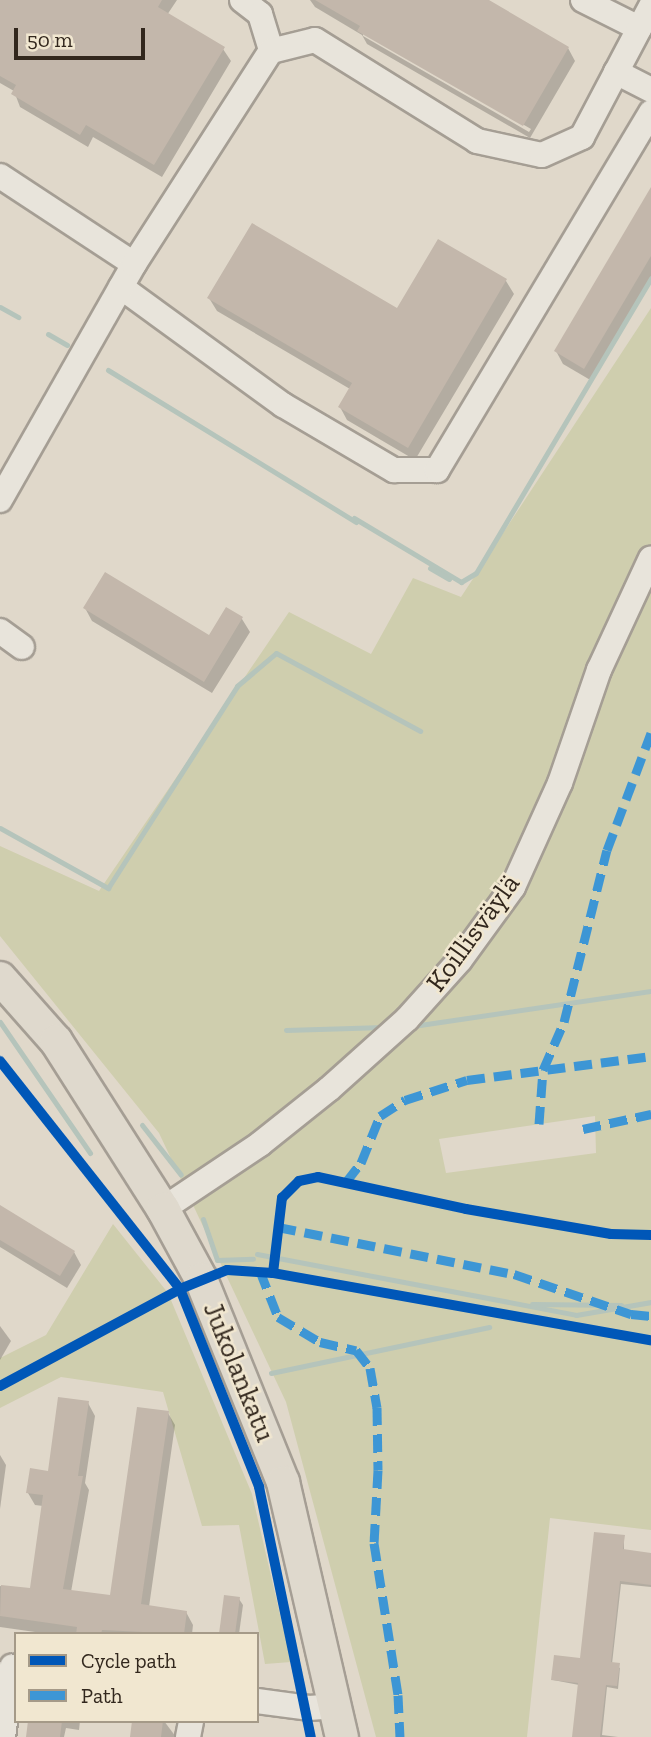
<!DOCTYPE html>
<meta charset="utf-8">
<style>
body{margin:0}
#map{position:relative;width:651px;height:1737px;overflow:hidden;background:#e0d8ca;font-family:"Zilla Slab",serif}
div>[style]{position:absolute}
[style*='--x']{left:calc(var(--x)*1px);top:calc(var(--y)*1px);width:calc(var(--w)*1px);rotate:calc(var(--a)*1deg)}
.green>*{inset:0;background:#cfceae}
.shadow>*{inset:0;background:#0003}
.stream>*{height:5px;margin:-2.5px;padding:0 2.5px;transform-origin:2.5px;border-radius:2.5px;background:#b5c4bb}
.building>*{inset:0;background:#c3b7ab}
.roads{filter:drop-shadow(2px 0 #a59e94) drop-shadow(-2px 0 #a59e94) drop-shadow(0 2px #a59e94) drop-shadow(0 -2px #a59e94)}
.minor>*{height:24px;margin:-12px;padding:0 12px;transform-origin:12px;border-radius:12px;background:#e8e4db}
.major>*{height:32px;margin:-16px;padding:0 16px;transform-origin:16px;border-radius:16px;background:#dfd9cd}
.quiet>*{height:9px;margin-top:-4.5px;transform-origin:0;background:repeating-linear-gradient(90deg,#3d96d5 0 18px,transparent 0 27px)}
.cycleway>*{height:10px;margin:-5px;padding:0 5px;transform-origin:5px;border-radius:5px;background:#0057b8}
span{translate:-50% -50%;white-space:nowrap;text-align:center;line-height:1.15;-webkit-text-stroke:5px #f1e7d0;paint-order:stroke}
.street-label{font-size:28px;color:#32271d}
.legend{position:absolute;left:14px;top:1632px;width:245px;height:91px;box-sizing:border-box;background:#f1e7d0;border:2px solid #a59a88;margin:0;padding:9px 12px;list-style:none;font-size:21px;color:#32271d}
.legend li{display:flex;align-items:center;gap:14px;height:35px}
.legend b{width:35px;border:2px solid #a59a88}
.scale{position:absolute;left:14px;top:28px;width:131px;height:32px;box-sizing:border-box;border:4px solid #32271d;border-top:0;padding-left:9px;font-size:21px;line-height:24px;white-space:nowrap;color:#32271d;-webkit-text-stroke:5px #f1e7d0;paint-order:stroke}
</style>
<div id="map">
<div class="green">
<i style="clip-path:polygon(evenodd,651px 308px,651px 1530px,550px 1518px,527px 1737px,376px 1737px,286px 1402px,159px 1133px,0 936px,0 846px,99px 891px,289px 612px,371px 654px,413px 578px,461px 597px,651px 308px,595px 1116px,596px 1153px,446px 1173px,439px 1139px,595px 1116px)"></i>
<i style="clip-path:polygon(113px 1224px,168px 1293px,252px 1494px,291px 1662px,265px 1664px,239px 1525px,202px 1526px,163px 1392px,61px 1377px,0 1408px,0 1358px,46px 1335px)"></i>
</div>
<div class="shadow">
<i style="clip-path:polygon(0 0,177px 0,167px 15px,223px 49px,231px 61px,162px 177px,93px 137px,88px 147px,20px 107px,14px 91px,0 83px)"></i>
<i style="clip-path:polygon(evenodd,310px 0,486px 0,568px 48px,575px 61px,530px 138px,367px 44px,362px 35px,315px 7px,310px 0,363px 32px,531px 129px,529px 132px,363px 36px,363px 32px)"></i>
<i style="clip-path:polygon(651px 191px,651px 281px,592px 381px,563px 364px,556px 351px)"></i>
<i style="clip-path:polygon(439px 241px,506px 281px,514px 294px,415px 460px,347px 420px,340px 407px,350px 389px,217px 311px,209px 298px,398px 311px)"></i>
<i style="clip-path:polygon(85px 608px,209px 637px,226px 609px,242px 619px,250px 632px,212px 693px,92px 621px)"></i>
<i style="clip-path:polygon(0 1207px,74px 1252px,81px 1265px,67px 1288px,0 1247px)"></i>
<i style="clip-path:polygon(0 1326px,11px 1341px,0 1360px)"></i>
<i style="clip-path:polygon(88px 1403px,95px 1416px,85px 1483px,89px 1490px,71px 1592px,112px 1597px,168px 1413px,175px 1425px,149px 1607px,186px 1612px,193px 1625px,192px 1634px,49px 1634px,0 1627px,0 1586px,31px 1590px,43px 1506px,35px 1505px,28px 1493px,49px 1473px)"></i>
<i style="clip-path:polygon(0 1455px,6px 1465px,0 1509px)"></i>
<i style="clip-path:polygon(624px 1537px,624px 1551px,651px 1554px,651px 1587px,621px 1584px,612px 1664px,620px 1668px,618px 1689px,607px 1687px,602px 1735px,618px 1737px,574px 1737px,579px 1685px,553px 1680px,582px 1660px)"></i>
<i style="clip-path:polygon(239px 1599px,243px 1605px,239px 1634px,220px 1634px)"></i>
<i style="clip-path:polygon(31px 1721px,80px 1721px,79px 1730px,66px 1728px,64px 1737px,29px 1737px)"></i>
<i style="clip-path:polygon(134px 1721px,164px 1721px,176px 1737px,131px 1737px)"></i>
</div>
<div class="stream">
<i style="--x:0;--y:307;--w:21;--a:29"></i>
<i style="--x:48;--y:334;--w:22;--a:30"></i>
<i style="--x:108;--y:370;--w:291;--a:31.5"></i>
<i style="--x:354;--y:518;--w:125;--a:30.9"></i>
<i style="--x:461;--y:582;--w:17;--a:-31"></i>
<i style="--x:476;--y:573;--w:343;--a:-59.3"></i>
<i style="--x:430;--y:568;--w:22;--a:30"></i>
<i style="--x:0;--y:828;--w:124;--a:29.1"></i>
<i style="--x:108;--y:888;--w:240;--a:-57.4"></i>
<i style="--x:237;--y:686;--w:51;--a:-40.2"></i>
<i style="--x:276;--y:653;--w:164;--a:28.4"></i>
<i style="--x:0;--y:1022;--w:159;--a:55.5"></i>
<i style="--x:413;--y:1026;--w:241;--a:-8.4"></i>
<i style="--x:286;--y:1030;--w:98;--a:-1.8"></i>
<i style="--x:142;--y:1125;--w:63;--a:52"></i>
<i style="--x:203;--y:1219;--w:43;--a:71.1"></i>
<i style="--x:217;--y:1260;--w:36;--a:-2"></i>
<i style="--x:257;--y:1254;--w:325;--a:10.8"></i>
<i style="--x:576;--y:1315;--w:76;--a:-9.8"></i>
<i style="--x:532;--y:1304;--w:89;--a:0.6"></i>
<i style="--x:271;--y:1373;--w:223;--a:-11.9"></i>
</div>
<div class="building">
<i style="clip-path:polygon(0 0,162px 0,158px 7px,225px 47px,154px 165px,86px 125px,80px 135px,11px 94px,16px 85px,0 76px)"></i>
<i style="clip-path:polygon(315px 0,489px 0,569px 47px,523px 126px,357px 31px,360px 26px)"></i>
<i style="clip-path:polygon(651px 187px,651px 256px,584px 369px,554px 351px)"></i>
<i style="clip-path:polygon(252px 223px,397px 308px,438px 239px,507px 279px,408px 448px,338px 407px,352px 383px,207px 298px)"></i>
<i style="clip-path:polygon(105px 572px,209px 635px,226px 607px,243px 617px,204px 682px,83px 608px)"></i>
<i style="clip-path:polygon(0 1205px,75px 1251px,60px 1276px,0 1240px)"></i>
<i style="clip-path:polygon(58px 1397px,89px 1401px,78px 1476px,83px 1476px,63px 1589px,110px 1595px,137px 1407px,169px 1411px,141px 1604px,187px 1611px,184px 1634px,102px 1630px,101px 1634px,76px 1634px,77px 1627px,0 1616px,1px 1585px,30px 1588px,43px 1495px,26px 1493px,30px 1468px,48px 1471px)"></i>
<i style="clip-path:polygon(594px 1532px,625px 1535px,623px 1549px,651px 1553px,651px 1585px,620px 1581px,611px 1662px,620px 1663px,617px 1686px,606px 1685px,600px 1737px,572px 1737px,578px 1683px,551px 1680px,554px 1655px,580px 1658px)"></i>
<i style="clip-path:polygon(224px 1595px,240px 1597px,235px 1634px,219px 1634px)"></i>
<i style="clip-path:polygon(28px 1721px,62px 1721px,60px 1737px,26px 1737px)"></i>
<i style="clip-path:polygon(132px 1721px,163px 1721px,161px 1737px,130px 1737px)"></i>
</div>
<div class="roads">
<div class="minor">
<i style="--x:242;--y:0;--w:23;--a:38"></i>
<i style="--x:260;--y:14;--w:39;--a:73"></i>
<i style="--x:583;--y:0;--w:63;--a:26.6"></i>
<i style="--x:616;--y:72;--w:39;--a:27"></i>
<i style="--x:0;--y:176;--w:160;--a:33.3"></i>
<i style="--x:121;--y:287;--w:200;--a:36.1"></i>
<i style="--x:283;--y:405;--w:129;--a:30.4"></i>
<i style="--x:394;--y:470;--w:43;--a:0"></i>
<i style="--x:437;--y:470;--w:417;--a:-59.1"></i>
<i style="--x:0;--y:500;--w:271;--a:-60.4"></i>
<i style="--x:134;--y:264;--w:253;--a:-57.3"></i>
<i style="--x:271;--y:51;--w:45;--a:-14"></i>
<i style="--x:315;--y:40;--w:191;--a:31.9"></i>
<i style="--x:477;--y:141;--w:66;--a:12.2"></i>
<i style="--x:542;--y:155;--w:44;--a:-24.2"></i>
<i style="--x:582;--y:137;--w:148;--a:-62.2"></i>
<i style="--x:0;--y:631;--w:27;--a:36"></i>
<i style="--x:163;--y:1209;--w:117;--a:-33.8"></i>
<i style="--x:260;--y:1144;--w:88;--a:-38.6"></i>
<i style="--x:329;--y:1089;--w:105;--a:-41.9"></i>
<i style="--x:407;--y:1019;--w:79;--a:-48.1"></i>
<i style="--x:460;--y:960;--w:90;--a:-54"></i>
<i style="--x:513;--y:887;--w:114;--a:-65.7"></i>
<i style="--x:560;--y:783;--w:120;--a:-71"></i>
<i style="--x:599;--y:670;--w:123;--a:-65.1"></i>
<i style="--x:257;--y:1701;--w:52;--a:7.7"></i>
<i style="--x:309;--y:1708;--w:28;--a:-4"></i>
<i style="--x:3;--y:1737;--w:71;--a:-82.7"></i>
<i style="--x:188;--y:1737;--w:16;--a:-79"></i>
</div>
<div class="major">
<i style="--x:0;--y:978;--w:84;--a:48.4"></i>
<i style="--x:56;--y:1041;--w:199;--a:57.5"></i>
<i style="--x:163;--y:1209;--w:80;--a:61.5"></i>
<i style="--x:201;--y:1279;--w:219;--a:68"></i>
<i style="--x:283;--y:1482;--w:262;--a:77"></i>
</div>
</div>
<div class="quiet">
<i style="--x:539;--y:1124;--w:54;--a:-85.8"></i>
<i style="--x:543;--y:1070;--w:52;--a:-66.4"></i>
<i style="--x:564;--y:1022;--w:177;--a:-76"></i>
<i style="--x:607;--y:850;--w:125;--a:-69.4"></i>
<i style="--x:583;--y:1129;--w:70;--a:-12.4"></i>
<i style="--x:346;--y:1182;--w:24;--a:-52"></i>
<i style="--x:361;--y:1163;--w:51;--a:-68"></i>
<i style="--x:380;--y:1116;--w:30;--a:-33"></i>
<i style="--x:405;--y:1100;--w:65;--a:-17.9"></i>
<i style="--x:467;--y:1080;--w:186;--a:-7.4"></i>
<i style="--x:278;--y:1227;--w:241;--a:11.3"></i>
<i style="--x:514;--y:1274;--w:124;--a:18.9"></i>
<i style="--x:631;--y:1314;--w:20;--a:6"></i>
<i style="--x:260;--y:1271;--w:49;--a:68.6"></i>
<i style="--x:278;--y:1317;--w:49;--a:30.8"></i>
<i style="--x:320;--y:1342;--w:37;--a:13"></i>
<i style="--x:356;--y:1350;--w:23;--a:52"></i>
<i style="--x:370;--y:1368;--w:40;--a:80"></i>
<i style="--x:377;--y:1407;--w:63;--a:89.1"></i>
<i style="--x:378;--y:1470;--w:73;--a:93.1"></i>
<i style="--x:374;--y:1543;--w:154;--a:81"></i>
<i style="--x:398;--y:1695;--w:42;--a:87.3"></i>
</div>
<div class="cycleway">
<i style="--x:0;--y:1061;--w:290;--a:51.7"></i>
<i style="--x:180;--y:1289;--w:213;--a:68.2"></i>
<i style="--x:259;--y:1487;--w:255;--a:78.3"></i>
<i style="--x:273;--y:1273;--w:76;--a:-83.2"></i>
<i style="--x:282;--y:1198;--w:24;--a:-45"></i>
<i style="--x:299;--y:1181;--w:19;--a:-12"></i>
<i style="--x:318;--y:1177;--w:151;--a:12.2"></i>
<i style="--x:466;--y:1209;--w:147;--a:9.8"></i>
<i style="--x:611;--y:1234;--w:40;--a:1.4"></i>
<i style="--x:0;--y:1386;--w:204;--a:-28.3"></i>
<i style="--x:180;--y:1289;--w:51;--a:-22"></i>
<i style="--x:227;--y:1270;--w:46;--a:3.7"></i>
<i style="--x:273;--y:1273;--w:384;--a:10.1"></i>
</div>
<div class="street-label">
<span style="left:473px;top:933px;rotate:-54deg">Koillisväylä</span>
<span style="left:239px;top:1372px;rotate:68deg">Jukolankatu</span>
</div>
<ul class="legend">
<li><b style="height:9px;background:#0057b8"></b>Cycle path</li>
<li><b style="height:9px;background:#3d96d5"></b>Path</li>
</ul>
<div class="scale">50 m</div>
</div>
